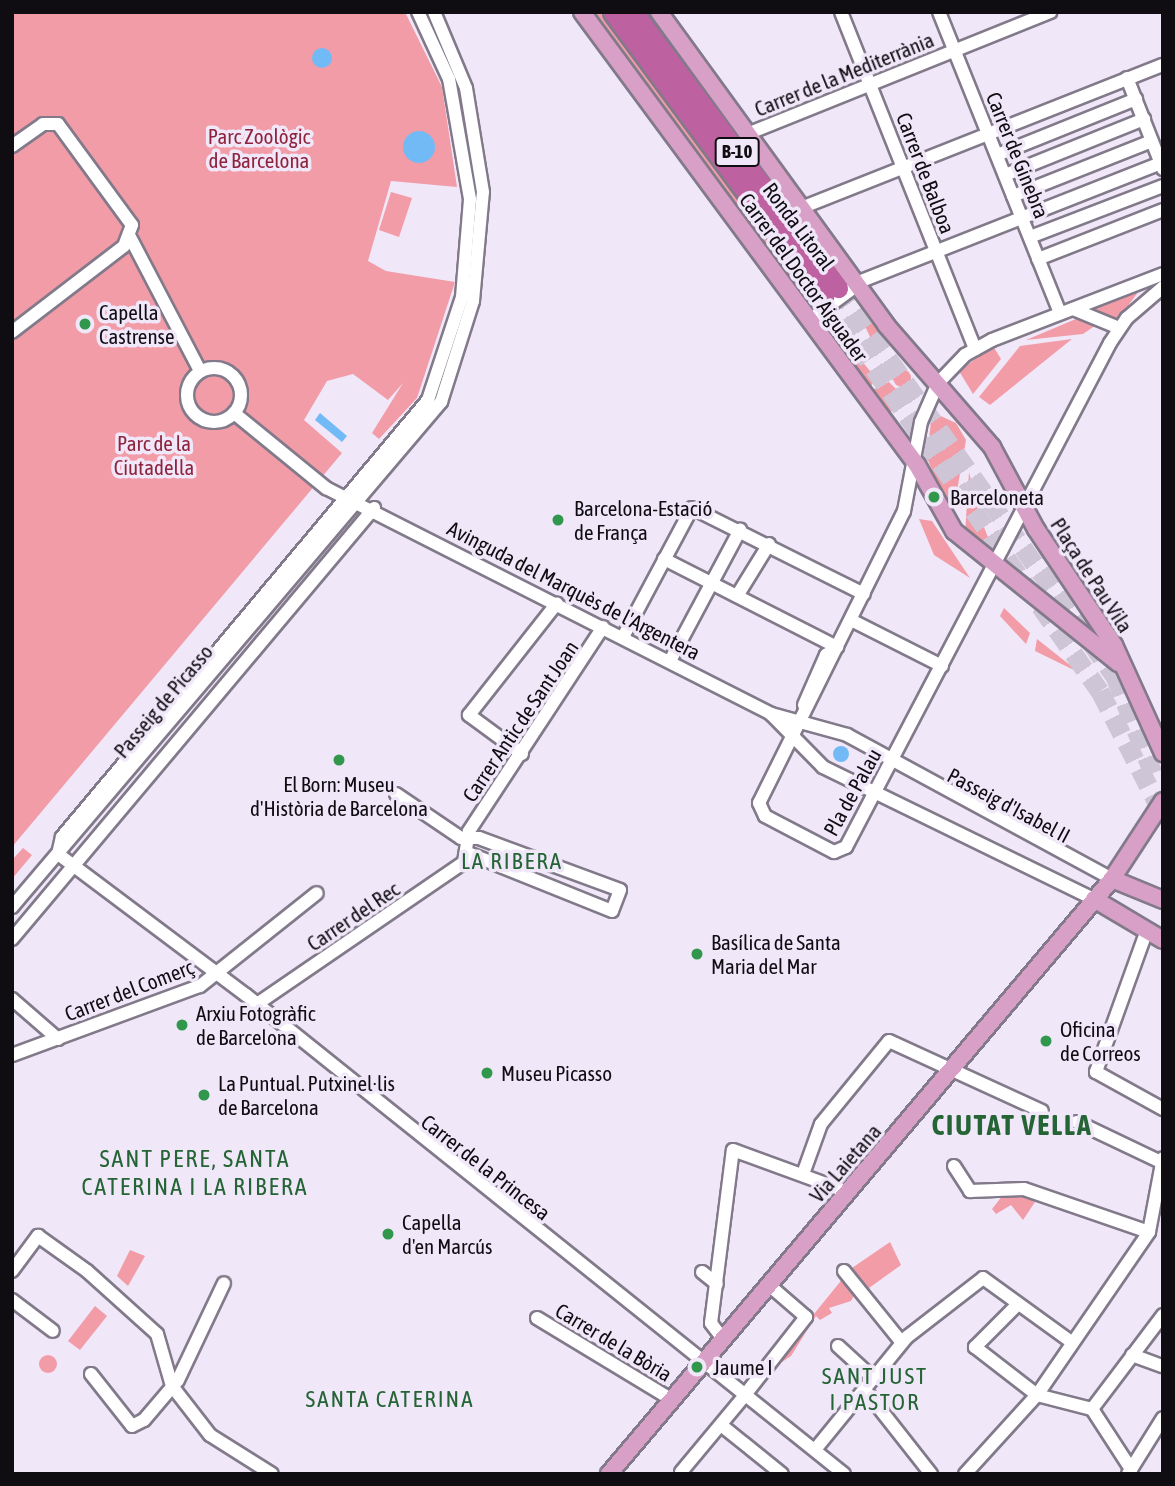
<!DOCTYPE html>
<meta charset="utf-8">
<style>
body{margin:0}
#map{position:relative;width:1175px;height:1486px;overflow:hidden;background:#f0e7f9;font-family:"Asap Condensed",sans-serif}
div>[style]{position:absolute}
[style*='--x']{left:calc(var(--x)*1px);top:calc(var(--y)*1px);width:calc(var(--w)*1px);rotate:calc(var(--a)*1deg)}
.green>*{inset:0;background:#f29ca7}
.round{border-radius:50%}
.water>*{inset:0;background:#72baf6}
.highway-tunnel>*{height:19px;margin-top:-9.5px;transform-origin:0;background:repeating-linear-gradient(90deg,#cec6d6 0 19px,transparent 0 29px)}
.roads{filter:drop-shadow(2px 0 #827a8a) drop-shadow(-2px 0 #827a8a) drop-shadow(0 2px #827a8a) drop-shadow(0 -2px #827a8a)}
.minor>*{height:12px;margin:-6px;padding:0 6px;transform-origin:6px;border-radius:6px;background:#fff}
.minor>.ring{margin:-6px;padding:0;box-sizing:content-box;background:none;border:12px solid #fff;border-radius:50%}
.major>*{height:16px;margin:-8px;padding:0 8px;transform-origin:8px;border-radius:8px;background:#d8a0c7}
.highway>*{height:19px;margin:-9.5px;padding:0 9.5px;transform-origin:9.5px;border-radius:9.5px;background:#be61a1}
.dots>*{width:19px;height:19px;translate:-50% -50%;box-sizing:border-box;border:4px solid #f0e7f9;border-radius:50%}
span{translate:-50% -50%;white-space:nowrap;text-align:center;line-height:1.15;-webkit-text-stroke:7px #f0e7f9;paint-order:stroke}
.shield-label span{padding:2px 5px;background:#f0e7f9;border:2px solid;border-radius:5px;-webkit-text-stroke-width:0}
.shield-label{font-size:19px;color:#0f0c12;font-weight:700}
.street-label{font-size:21px;color:#0f0c12}
.park-label{font-size:21px;color:#8e233c}
.poi-label{font-size:21px;color:#0f0c12}
.left{translate:0 -50%;text-align:left}
.neighbourhood-label{font-size:23px;color:#246435;letter-spacing:2px}
.quarter-label{font-size:24px;color:#246435;letter-spacing:2px}
.district-label{font-size:28px;color:#246435;font-weight:700;letter-spacing:2px}
.frame{position:absolute;inset:0;border:14px solid #0f0c12;pointer-events:none}
</style>
<div id="map">
<div class="green">
<i style="clip-path:polygon(12px 12px,405px 12px,442px 87px,457px 187px,391px 181px,368px 261px,386px 271px,455px 282px,417px 398px,379px 439px,372px 433px,403px 383px,388px 400px,353px 374px,327px 381px,304px 420px,342px 453px,12px 847px)"></i>
<i style="clip-path:polygon(591px 12px,602px 12px,812px 299px,807px 303px)"></i>
<i style="clip-path:polygon(391px 192px,412px 198px,399px 237px,379px 230px)"></i>
<i style="clip-path:polygon(1139px 291px,1118px 319px,1088px 311px)"></i>
<i style="clip-path:polygon(867px 313px,884px 335px,874px 345px,861px 318px)"></i>
<i style="clip-path:polygon(1083px 316px,1102px 321px,1083px 334px,1026px 340px)"></i>
<i style="clip-path:polygon(838px 333px,876px 378px,870px 388px,832px 338px)"></i>
<i style="clip-path:polygon(1072px 339px,990px 405px,979px 397px,1020px 346px)"></i>
<i style="clip-path:polygon(993px 346px,1001px 359px,973px 394px,959px 371px)"></i>
<i class="round" style="left:893px;top:369px;width:18px;height:18px"></i>
<i style="clip-path:polygon(889px 382px,904px 397px,889px 414px,872px 390px)"></i>
<i style="clip-path:polygon(932px 412px,956px 423px,966px 440px,952px 519px,927px 458px)"></i>
<i style="clip-path:polygon(969px 472px,979px 514px,992px 548px,965px 534px)"></i>
<i style="clip-path:polygon(919px 519px,932px 521px,970px 578px,934px 555px)"></i>
<i style="clip-path:polygon(1004px 608px,1030px 633px,1026px 644px,1000px 616px)"></i>
<i style="clip-path:polygon(1037px 639px,1080px 673px,1035px 651px)"></i>
<i style="clip-path:polygon(23px 848px,32px 855px,12px 879px,12px 860px)"></i>
<i style="clip-path:polygon(1023px 1193px,1035px 1202px,1023px 1220px,1011px 1205px,996px 1214px,992px 1209px,1003px 1195px)"></i>
<i style="clip-path:polygon(890px 1242px,901px 1265px,862px 1293px,849px 1270px)"></i>
<i style="clip-path:polygon(130px 1250px,145px 1256px,128px 1286px,117px 1276px)"></i>
<i style="clip-path:polygon(844px 1277px,856px 1292px,851px 1301px,829px 1308px,832px 1313px,820px 1320px,816px 1316px,791px 1356px,767px 1372px)"></i>
<i style="clip-path:polygon(95px 1306px,107px 1316px,80px 1350px,68px 1341px)"></i>
<i class="round" style="left:39px;top:1355px;width:18px;height:18px"></i>
</div>
<div class="water">
<i class="round" style="left:312px;top:48px;width:20px;height:20px"></i>
<i class="round" style="left:403px;top:131px;width:32px;height:32px"></i>
<i style="clip-path:polygon(320px 413px,347px 436px,342px 442px,315px 420px)"></i>
<i class="round" style="left:833px;top:746px;width:16px;height:16px"></i>
</div>
<div class="highway-tunnel">
<i style="--x:838;--y:288;--w:477;--a:54.5"></i>
<i style="--x:1115;--y:676;--w:104;--a:68.6"></i>
<i style="--x:824;--y:297;--w:481;--a:55"></i>
<i style="--x:1100;--y:691;--w:138;--a:62.9"></i>
</div>
<div class="roads">
<div class="minor">
<i style="--x:841;--y:12;--w:363;--a:68.3"></i>
<i style="--x:939;--y:12;--w:324;--a:68.1"></i>
<i style="--x:1127;--y:78;--w:98;--a:68.4"></i>
<i style="--x:747;--y:134;--w:327;--a:-21.9"></i>
<i style="--x:12;--y:146;--w:38;--a:-35"></i>
<i style="--x:43;--y:124;--w:15;--a:0"></i>
<i style="--x:58;--y:124;--w:125;--a:53.8"></i>
<i style="--x:132;--y:225;--w:22;--a:111"></i>
<i style="--x:124;--y:246;--w:141;--a:142.5"></i>
<i style="--x:997;--y:155;--w:150;--a:-21.9"></i>
<i style="--x:1005;--y:175;--w:150;--a:-21.9"></i>
<i style="--x:1013;--y:196;--w:149;--a:-21.6"></i>
<i style="--x:801;--y:208;--w:389;--a:-21.6"></i>
<i style="--x:130;--y:237;--w:151;--a:62.4"></i>
<i style="--x:1030;--y:237;--w:142;--a:-21"></i>
<i style="--x:1038;--y:259;--w:134;--a:-21.4"></i>
<i style="--x:1163;--y:274;--w:183;--a:158.9"></i>
<i style="--x:992;--y:340;--w:31;--a:151"></i>
<i style="--x:965;--y:355;--w:39;--a:134"></i>
<i style="--x:938;--y:383;--w:43;--a:113.6"></i>
<i style="--x:921;--y:422;--w:91;--a:100.8"></i>
<i style="--x:904;--y:511;--w:326;--a:116.4"></i>
<i style="--x:759;--y:803;--w:14;--a:65"></i>
<i style="--x:765;--y:816;--w:78;--a:27.6"></i>
<i style="--x:834;--y:852;--w:13;--a:-23"></i>
<i style="--x:846;--y:847;--w:569;--a:-62.35"></i>
<i style="--x:1110;--y:343;--w:30;--a:-56"></i>
<i style="--x:1127;--y:318;--w:48;--a:-40.7"></i>
<i style="--x:1073;--y:309;--w:50;--a:22.4"></i>
<i style="--x:810;--y:320;--w:67;--a:-36.5"></i>
<i style="--x:864;--y:280;--w:321;--a:-21.5"></i>
<i class="ring" style="left:187px;top:368px;width:42px;height:42px"></i>
<i style="--x:234;--y:413;--w:119;--a:39.2"></i>
<i style="--x:326;--y:488;--w:499;--a:26.9"></i>
<i style="--x:771;--y:714;--w:79;--a:15.4"></i>
<i style="--x:847;--y:735;--w:302;--a:28.5"></i>
<i style="--x:664;--y:559;--w:194;--a:27"></i>
<i style="--x:737;--y:596;--w:61;--a:-58.4"></i>
<i style="--x:851;--y:620;--w:102;--a:26.8"></i>
<i style="--x:623;--y:637;--w:146;--a:-61.9"></i>
<i style="--x:692;--y:508;--w:192;--a:26.6"></i>
<i style="--x:670;--y:661;--w:149;--a:-61.9"></i>
<i style="--x:804;--y:705;--w:55;--a:-66.3"></i>
<i style="--x:826;--y:655;--w:14;--a:-36"></i>
<i style="--x:771;--y:714;--w:74;--a:45.5"></i>
<i style="--x:823;--y:767;--w:301;--a:26"></i>
<i style="--x:522;--y:754;--w:66;--a:-143.7"></i>
<i style="--x:469;--y:715;--w:142;--a:-51.8"></i>
<i style="--x:396;--y:794;--w:78;--a:34.1"></i>
<i style="--x:461;--y:838;--w:18;--a:0"></i>
<i style="--x:479;--y:838;--w:150;--a:20.2"></i>
<i style="--x:620;--y:890;--w:22;--a:111"></i>
<i style="--x:612;--y:911;--w:155;--a:-158.1"></i>
<i style="--x:58;--y:854;--w:235;--a:36.9"></i>
<i style="--x:246;--y:995;--w:766;--a:38.69"></i>
<i style="--x:58;--y:854;--w:17;--a:-77"></i>
<i style="--x:62;--y:837;--w:570;--a:-50.05"></i>
<i style="--x:428;--y:400;--w:108;--a:-71.7"></i>
<i style="--x:462;--y:297;--w:98;--a:-85.3"></i>
<i style="--x:470;--y:199;--w:122;--a:-99.9"></i>
<i style="--x:449;--y:79;--w:74;--a:-114.8"></i>
<i style="--x:12;--y:907;--w:663;--a:-49.65"></i>
<i style="--x:441;--y:402;--w:106;--a:-72.4"></i>
<i style="--x:473;--y:301;--w:109;--a:-84.8"></i>
<i style="--x:483;--y:192;--w:105;--a:-99.3"></i>
<i style="--x:466;--y:88;--w:82;--a:-112.8"></i>
<i style="--x:1147;--y:930;--w:151;--a:109.8"></i>
<i style="--x:1096;--y:1072;--w:77;--a:28.9"></i>
<i style="--x:12;--y:939;--w:563;--a:-49.97"></i>
<i style="--x:12;--y:999;--w:61;--a:41"></i>
<i style="--x:254;--y:1006;--w:255;--a:-34.4"></i>
<i style="--x:464;--y:862;--w:31;--a:-81"></i>
<i style="--x:469;--y:831;--w:244;--a:-56.7"></i>
<i style="--x:12;--y:1055;--w:200;--a:-20.2"></i>
<i style="--x:200;--y:986;--w:149;--a:-38.5"></i>
<i style="--x:1077;--y:1122;--w:95;--a:25.5"></i>
<i style="--x:954;--y:1166;--w:30;--a:57"></i>
<i style="--x:970;--y:1191;--w:54;--a:-2.1"></i>
<i style="--x:1024;--y:1189;--w:132;--a:19"></i>
<i style="--x:803;--y:1174;--w:53;--a:-70.2"></i>
<i style="--x:821;--y:1124;--w:107;--a:-50.7"></i>
<i style="--x:889;--y:1041;--w:168;--a:24.6"></i>
<i style="--x:12;--y:1271;--w:44;--a:-53.4"></i>
<i style="--x:38;--y:1236;--w:60;--a:35.5"></i>
<i style="--x:87;--y:1271;--w:94;--a:42"></i>
<i style="--x:157;--y:1334;--w:54;--a:73.9"></i>
<i style="--x:172;--y:1386;--w:62;--a:52.2"></i>
<i style="--x:210;--y:1435;--w:73;--a:32.2"></i>
<i style="--x:844;--y:1271;--w:92;--a:51.1"></i>
<i style="--x:702;--y:1272;--w:19;--a:39"></i>
<i style="--x:12;--y:1300;--w:51;--a:37.1"></i>
<i style="--x:1018;--y:1304;--w:61;--a:135"></i>
<i style="--x:975;--y:1347;--w:78;--a:37.7"></i>
<i style="--x:1037;--y:1395;--w:57;--a:14.3"></i>
<i style="--x:1092;--y:1409;--w:72;--a:57"></i>
<i style="--x:537;--y:1318;--w:157;--a:31.2"></i>
<i style="--x:723;--y:1339;--w:20;--a:-127"></i>
<i style="--x:711;--y:1323;--w:174;--a:-82.8"></i>
<i style="--x:733;--y:1150;--w:122;--a:20.1"></i>
<i style="--x:838;--y:1346;--w:49;--a:42.5"></i>
<i style="--x:1132;--y:1355;--w:33;--a:20"></i>
<i style="--x:91;--y:1374;--w:66;--a:51.7"></i>
<i style="--x:132;--y:1426;--w:13;--a:-27"></i>
<i style="--x:144;--y:1420;--w:52;--a:-49.6"></i>
<i style="--x:178;--y:1380;--w:107;--a:-64.6"></i>
<i style="--x:865;--y:1390;--w:107;--a:51.8"></i>
<i style="--x:748;--y:1391;--w:94;--a:-51.9"></i>
<i style="--x:806;--y:1317;--w:49;--a:-139.1"></i>
<i style="--x:1092;--y:1409;--w:118;--a:-52.9"></i>
<i style="--x:721;--y:1425;--w:78;--a:38.8"></i>
<i style="--x:818;--y:1446;--w:141;--a:-50.8"></i>
<i style="--x:907;--y:1337;--w:96;--a:-37.8"></i>
<i style="--x:983;--y:1278;--w:107;--a:35.9"></i>
<i style="--x:681;--y:1472;--w:94;--a:-50.2"></i>
<i style="--x:965;--y:1474;--w:107;--a:-47.7"></i>
<i style="--x:1037;--y:1395;--w:198;--a:-55.5"></i>
<i style="--x:1149;--y:1232;--w:75;--a:-79.3"></i>
<i style="--x:1128;--y:1474;--w:66;--a:-58"></i>
</div>
<div class="major">
<i style="--x:582;--y:12;--w:563;--a:53.52"></i>
<i style="--x:917;--y:465;--w:76;--a:60.7"></i>
<i style="--x:954;--y:531;--w:211;--a:38.8"></i>
<i style="--x:659;--y:12;--w:387;--a:54"></i>
<i style="--x:886;--y:325;--w:162;--a:49"></i>
<i style="--x:992;--y:447;--w:93;--a:61.8"></i>
<i style="--x:1036;--y:529;--w:140;--a:56.1"></i>
<i style="--x:1114;--y:645;--w:119;--a:65.6"></i>
<i style="--x:1112;--y:879;--w:55;--a:22.4"></i>
<i style="--x:1094;--y:899;--w:80;--a:30.7"></i>
<i style="--x:609;--y:1474;--w:779;--a:-49.79"></i>
<i style="--x:1112;--y:879;--w:93;--a:-56.8"></i>
</div>
<div class="highway">
<i style="--x:613;--y:12;--w:355;--a:53.5"></i>
<i style="--x:633;--y:12;--w:344;--a:53.4"></i>
</div>
</div>
<div class="dots">
<i style="left:85px;top:324px;background:#30974d"></i>
<i style="left:934px;top:497px;background:#30974d"></i>
<i style="left:558px;top:520px;background:#30974d"></i>
<i style="left:339px;top:760px;background:#30974d"></i>
<i style="left:697px;top:954px;background:#30974d"></i>
<i style="left:182px;top:1025px;background:#30974d"></i>
<i style="left:1046px;top:1041px;background:#30974d"></i>
<i style="left:487px;top:1073px;background:#30974d"></i>
<i style="left:204px;top:1095px;background:#30974d"></i>
<i style="left:388px;top:1234px;background:#30974d"></i>
<i style="left:697px;top:1367px;background:#30974d"></i>
</div>
<div class="shield-label">
<span style="left:737px;top:152px">B-10</span>
</div>
<div class="street-label">
<span style="left:844px;top:74px;rotate:-22deg">Carrer de la Mediterrània</span>
<span style="left:1018px;top:155px;rotate:68deg">Carrer de Ginebra</span>
<span style="left:926px;top:173px;rotate:69deg">Carrer de Balboa</span>
<span style="left:799px;top:226px;rotate:53deg">Ronda Litoral</span>
<span style="left:804px;top:277px;rotate:54deg">Carrer del Doctor Aiguader</span>
<span style="left:1092px;top:575px;rotate:57deg">Plaça de Pau Vila</span>
<span style="left:574px;top:590px;rotate:27deg">Avinguda del Marquès de l'Argentera</span>
<span style="left:163px;top:701px;rotate:-50deg">Passeig de Picasso</span>
<span style="left:520px;top:721px;rotate:-56deg">Carrer Antic de Sant Joan</span>
<span style="left:852px;top:792px;rotate:-61deg">Pla de Palau</span>
<span style="left:1009px;top:805px;rotate:28deg">Passeig d'Isabel II</span>
<span style="left:353px;top:916px;rotate:-34deg">Carrer del Rec</span>
<span style="left:129px;top:990px;rotate:-21deg">Carrer del Comerç</span>
<span style="left:845px;top:1163px;rotate:-49deg">Via Laietana</span>
<span style="left:486px;top:1167px;rotate:38deg">Carrer de la Princesa</span>
<span style="left:614px;top:1342px;rotate:31deg">Carrer de la Bòria</span>
</div>
<div class="park-label">
<span style="left:259px;top:148px">Parc Zoològic<br>de Barcelona</span>
<span style="left:154px;top:455px">Parc de la<br>Ciutadella</span>
</div>
<div class="poi-label">
<span class="left" style="left:99px;top:324px">Capella<br>Castrense</span>
<span class="left" style="left:950px;top:497px">Barceloneta</span>
<span class="left" style="left:574px;top:520px">Barcelona-Estació<br>de França</span>
<span style="left:339px;top:796px">El Born: Museu<br>d'Història de Barcelona</span>
<span class="left" style="left:711px;top:954px">Basílica de Santa<br>Maria del Mar</span>
<span class="left" style="left:196px;top:1025px">Arxiu Fotogràfic<br>de Barcelona</span>
<span class="left" style="left:1060px;top:1041px">Oficina<br>de Correos</span>
<span class="left" style="left:501px;top:1073px">Museu Picasso</span>
<span class="left" style="left:218px;top:1095px">La Puntual. Putxinel·lis<br>de Barcelona</span>
<span class="left" style="left:402px;top:1234px">Capella<br>d'en Marcús</span>
<span class="left" style="left:713px;top:1367px">Jaume I</span>
</div>
<div class="neighbourhood-label">
<span style="left:512px;top:861px">LA RIBERA</span>
<span style="left:875px;top:1389px">SANT JUST<br>I PASTOR</span>
<span style="left:390px;top:1399px">SANTA CATERINA</span>
</div>
<div class="quarter-label">
<span style="left:195px;top:1173px">SANT PERE, SANTA<br>CATERINA I LA RIBERA</span>
</div>
<div class="district-label">
<span style="left:1012px;top:1125px">CIUTAT VELLA</span>
</div>
<div class="frame"></div>
</div>
